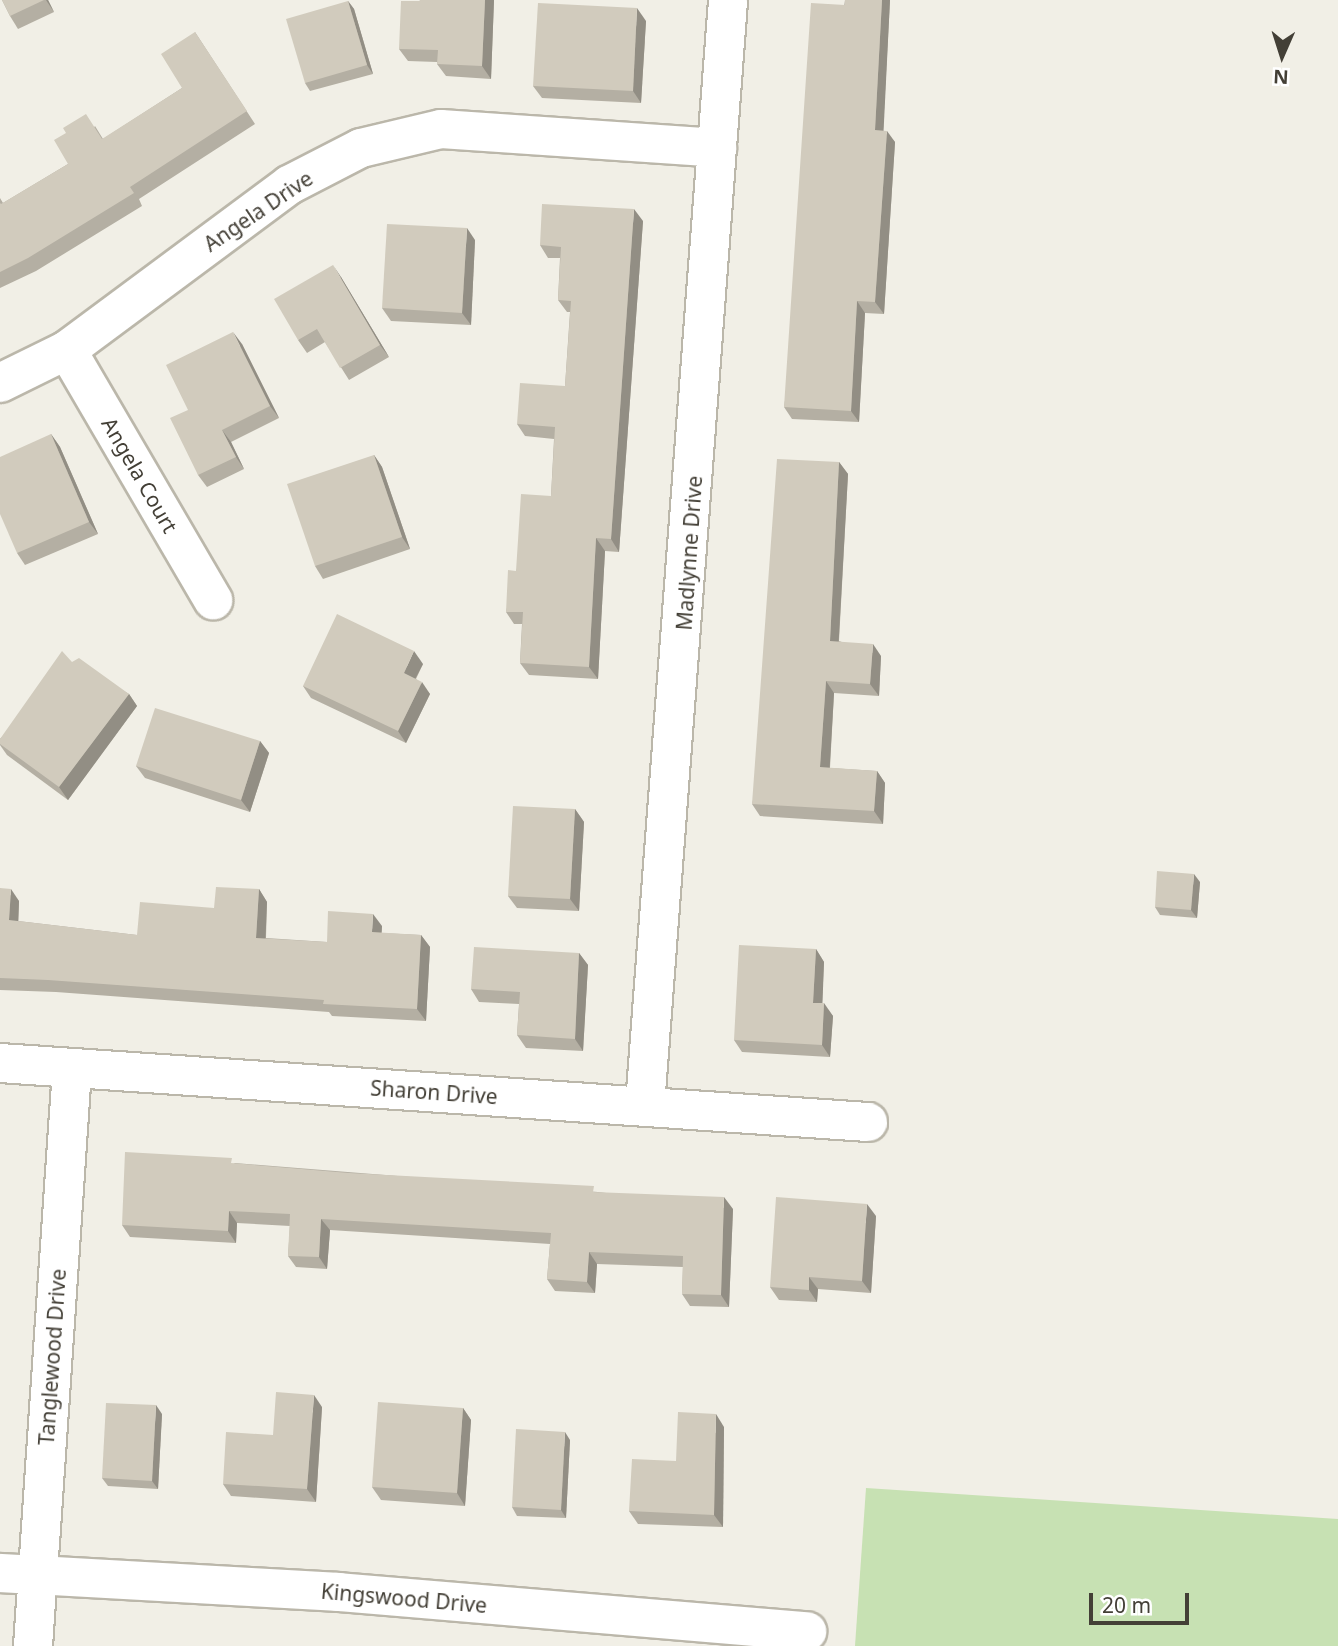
<!DOCTYPE html>
<style>
body{margin:0}
#map{position:relative;width:1338px;height:1646px;overflow:hidden;background:#f1efe6;font-family:"Noto Sans",sans-serif}
div>[style]{position:absolute}
[style*='--x']{left:calc(var(--x)*1px);top:calc(var(--y)*1px);width:calc(var(--w)*1px);rotate:calc(var(--a)*1deg)}
.green>*{inset:0;background:#c7e1b3}
.roads{filter:drop-shadow(2px 0 #bbb7aa) drop-shadow(-2px 0 #bbb7aa) drop-shadow(0 2px #bbb7aa) drop-shadow(0 -2px #bbb7aa)}
.minor>*{height:38px;margin:-19px;padding:0 19px;transform-origin:19px;border-radius:19px;background:#fff}
.wall>*{inset:0;background:#b4afa3}
.shaded-wall>*{inset:0;background:#928e84}
.building>*{inset:0;background:#d1cbbd}
span{translate:-50% -50%;white-space:nowrap;text-align:center;line-height:1.15;-webkit-text-stroke:5px #fff;paint-order:stroke}
.street-label{font-size:21px;color:#433f36}
.north{position:absolute;left:1247px;top:21px;width:70px;height:70px;-webkit-text-stroke:5px #fff;paint-order:stroke;rotate:183deg;font-size:19px;font-weight:700;line-height:28px;text-align:center;color:#433f36}
.north::after{content:'';display:block;margin:auto;width:24px;height:32px;background:#433f36;clip-path:polygon(50% 0,100% 100%,50% 72%,0 100%)}
.scale{position:absolute;left:1089px;top:1593px;width:100px;height:32px;box-sizing:border-box;border:4px solid #433f36;border-top:0;padding-left:9px;font-size:21px;line-height:24px;white-space:nowrap;color:#433f36;-webkit-text-stroke:5px #fff;paint-order:stroke}
</style>
<div id="map">
<div class="green">
<i style="clip-path:polygon(866px 1488px,1338px 1519px,1338px 1646px,855px 1646px)"></i>
</div>
<div class="roads">
<div class="minor">
<i style="--x:67;--y:350;--w:290;--a:59.7"></i>
<i style="--x:0;--y:383;--w:75;--a:-26.2"></i>
<i style="--x:67;--y:350;--w:277;--a:-36.6"></i>
<i style="--x:289;--y:185;--w:81;--a:-27.2"></i>
<i style="--x:361;--y:148;--w:82;--a:-13.4"></i>
<i style="--x:441;--y:129;--w:277;--a:3.9"></i>
<i style="--x:0;--y:1063;--w:870;--a:3.89"></i>
<i style="--x:645;--y:1105;--w:1108;--a:-85.7"></i>
<i style="--x:0;--y:1573;--w:339;--a:3.2"></i>
<i style="--x:338;--y:1592;--w:471;--a:4.8"></i>
<i style="--x:33;--y:1646;--w:578;--a:-86.13"></i>
</div>
</div>
<div class="wall">
<i style="clip-path:polygon(2px 0,48px 0,54px 12px,18px 29px,10px 16px)"></i>
<i style="clip-path:polygon(420px 0,494px 0,491px 79px,446px 76px,437px 64px,437px 62px,408px 61px,399px 49px)"></i>
<i style="clip-path:polygon(845px 0,890px 0,883px 131px,895px 142px,884px 314px,865px 313px,859px 422px,792px 419px,784px 407px)"></i>
<i style="clip-path:polygon(348px 1px,354px 9px,373px 74px,310px 91px,305px 83px)"></i>
<i style="clip-path:polygon(646px 21px,641px 103px,542px 98px,533px 86px)"></i>
<i style="clip-path:polygon(195px 32px,255px 124px,139px 199px,142px 206px,36px 271px,0 288px,0 198px,3px 203px,68px 164px,95px 126px,103px 139px,182px 88px)"></i>
<i style="clip-path:polygon(643px 221px,619px 552px,605px 551px,598px 679px,529px 675px,520px 663px,522px 624px,514px 624px,506px 612px,516px 571px,551px 496px,554px 439px,525px 436px,517px 424px,565px 386px,570px 312px,567px 312px,558px 300px,560px 258px,548px 258px,540px 245px)"></i>
<i style="clip-path:polygon(475px 240px,471px 325px,391px 321px,382px 308px)"></i>
<i style="clip-path:polygon(341px 277px,389px 357px,349px 380px,325px 342px,307px 353px,298px 340px)"></i>
<i style="clip-path:polygon(242px 344px,279px 418px,231px 442px,244px 469px,207px 487px,198px 475px,188px 410px)"></i>
<i style="clip-path:polygon(51px 434px,60px 447px,98px 534px,25px 565px,17px 553px)"></i>
<i style="clip-path:polygon(374px 455px,382px 467px,410px 549px,323px 579px,315px 566px)"></i>
<i style="clip-path:polygon(839px 462px,848px 474px,839px 641px,881px 656px,879px 696px,834px 693px,830px 768px,877px 771px,885px 783px,883px 824px,760px 816px,752px 804px)"></i>
<i style="clip-path:polygon(72px 662px,129px 694px,137px 706px,68px 800px,7px 755px,0 745px,0 739px)"></i>
<i style="clip-path:polygon(423px 664px,416px 679px,430px 694px,406px 743px,311px 698px,303px 686px)"></i>
<i style="clip-path:polygon(260px 741px,269px 753px,250px 812px,145px 778px,136px 766px)"></i>
<i style="clip-path:polygon(575px 809px,584px 822px,579px 911px,517px 908px,508px 896px)"></i>
<i style="clip-path:polygon(1200px 882px,1197px 918px,1160px 915px,1155px 907px)"></i>
<i style="clip-path:polygon(0 888px,19px 901px,18px 921px,137px 935px,214px 908px,259px 889px,267px 902px,266px 938px,327px 942px,382px 926px,381px 933px,421px 935px,430px 947px,426px 1021px,332px 1016px,329px 1012px,56px 992px,0 990px)"></i>
<i style="clip-path:polygon(816px 949px,824px 962px,822px 1003px,833px 1016px,830px 1057px,742px 1052px,734px 1040px)"></i>
<i style="clip-path:polygon(579px 953px,588px 965px,583px 1051px,526px 1048px,517px 1035px,519px 1004px,479px 1002px,471px 989px)"></i>
<i style="clip-path:polygon(235px 1163px,598px 1192px,733px 1209px,729px 1307px,690px 1306px,682px 1294px,683px 1267px,597px 1264px,595px 1293px,555px 1291px,547px 1279px,550px 1244px,330px 1230px,327px 1269px,296px 1267px,288px 1256px,290px 1226px,237px 1223px,236px 1243px,130px 1237px,122px 1225px)"></i>
<i style="clip-path:polygon(876px 1216px,871px 1293px,818px 1289px,817px 1302px,779px 1300px,770px 1287px)"></i>
<i style="clip-path:polygon(322px 1407px,316px 1502px,231px 1496px,223px 1484px,273px 1435px)"></i>
<i style="clip-path:polygon(463px 1408px,471px 1420px,465px 1506px,381px 1500px,372px 1487px)"></i>
<i style="clip-path:polygon(162px 1414px,158px 1489px,108px 1486px,102px 1478px)"></i>
<i style="clip-path:polygon(724px 1427px,723px 1527px,638px 1524px,629px 1511px,676px 1461px)"></i>
<i style="clip-path:polygon(570px 1440px,566px 1518px,517px 1516px,512px 1507px)"></i>
</div>
<div class="shaded-wall">
<i style="clip-path:polygon(46px 0,48px 0,54px 12px)"></i>
<i style="clip-path:polygon(485px 0,494px 0,491px 79px,482px 66px)"></i>
<i style="clip-path:polygon(882px 0,890px 0,883px 142px,875px 130px)"></i>
<i style="clip-path:polygon(348px 1px,354px 9px,373px 74px,367px 65px)"></i>
<i style="clip-path:polygon(637px 8px,646px 21px,641px 103px,633px 91px)"></i>
<i style="clip-path:polygon(887px 131px,895px 142px,884px 314px,875px 302px)"></i>
<i style="clip-path:polygon(634px 209px,643px 221px,619px 552px,611px 539px)"></i>
<i style="clip-path:polygon(467px 228px,475px 240px,471px 325px,462px 313px)"></i>
<i style="clip-path:polygon(333px 265px,341px 277px,389px 357px,380px 345px)"></i>
<i style="clip-path:polygon(857px 301px,865px 313px,859px 422px,851px 411px)"></i>
<i style="clip-path:polygon(233px 332px,242px 344px,279px 418px,270px 406px)"></i>
<i style="clip-path:polygon(222px 430px,231px 442px,244px 469px,236px 457px)"></i>
<i style="clip-path:polygon(51px 434px,60px 447px,98px 534px,89px 522px)"></i>
<i style="clip-path:polygon(374px 455px,382px 467px,410px 549px,402px 537px)"></i>
<i style="clip-path:polygon(839px 462px,848px 474px,838px 653px,830px 641px)"></i>
<i style="clip-path:polygon(596px 538px,605px 551px,598px 679px,589px 667px)"></i>
<i style="clip-path:polygon(873px 644px,881px 656px,879px 696px,870px 684px)"></i>
<i style="clip-path:polygon(414px 651px,423px 664px,412px 685px,404px 673px)"></i>
<i style="clip-path:polygon(826px 681px,834px 693px,829px 779px,820px 767px)"></i>
<i style="clip-path:polygon(422px 682px,430px 694px,406px 743px,398px 731px)"></i>
<i style="clip-path:polygon(129px 694px,137px 706px,68px 800px,59px 787px)"></i>
<i style="clip-path:polygon(260px 741px,269px 753px,250px 812px,241px 800px)"></i>
<i style="clip-path:polygon(877px 771px,885px 783px,883px 824px,874px 811px)"></i>
<i style="clip-path:polygon(575px 809px,584px 822px,579px 911px,570px 899px)"></i>
<i style="clip-path:polygon(1194px 874px,1200px 882px,1197px 918px,1191px 910px)"></i>
<i style="clip-path:polygon(11px 889px,19px 901px,18px 932px,9px 920px)"></i>
<i style="clip-path:polygon(259px 889px,267px 902px,265px 950px,256px 938px)"></i>
<i style="clip-path:polygon(373px 914px,382px 926px,381px 945px,372px 932px)"></i>
<i style="clip-path:polygon(421px 935px,430px 947px,426px 1021px,417px 1009px)"></i>
<i style="clip-path:polygon(816px 949px,824px 962px,822px 1015px,813px 1003px)"></i>
<i style="clip-path:polygon(579px 953px,588px 965px,583px 1051px,575px 1039px)"></i>
<i style="clip-path:polygon(824px 1003px,833px 1016px,830px 1057px,822px 1045px)"></i>
<i style="clip-path:polygon(724px 1197px,733px 1209px,729px 1307px,721px 1295px)"></i>
<i style="clip-path:polygon(867px 1204px,876px 1216px,871px 1293px,862px 1281px)"></i>
<i style="clip-path:polygon(229px 1211px,237px 1223px,236px 1243px,228px 1231px)"></i>
<i style="clip-path:polygon(321px 1219px,330px 1230px,327px 1269px,319px 1257px)"></i>
<i style="clip-path:polygon(589px 1252px,597px 1264px,595px 1293px,587px 1282px)"></i>
<i style="clip-path:polygon(809px 1277px,818px 1289px,817px 1302px,809px 1290px)"></i>
<i style="clip-path:polygon(314px 1395px,322px 1407px,316px 1502px,307px 1489px)"></i>
<i style="clip-path:polygon(156px 1405px,162px 1414px,158px 1489px,152px 1481px)"></i>
<i style="clip-path:polygon(463px 1408px,471px 1420px,465px 1506px,457px 1493px)"></i>
<i style="clip-path:polygon(716px 1414px,724px 1427px,723px 1527px,714px 1515px)"></i>
<i style="clip-path:polygon(565px 1432px,570px 1440px,566px 1518px,561px 1510px)"></i>
</div>
<div class="building">
<i style="clip-path:polygon(2px 0,44px 0,10px 16px)"></i>
<i style="clip-path:polygon(420px 0,485px 0,482px 66px,437px 64px,438px 50px,399px 49px,401px 1px,420px 1px)"></i>
<i style="clip-path:polygon(845px 0,882px 0,875px 130px,887px 131px,875px 302px,857px 301px,851px 411px,784px 407px,811px 3px,845px 5px)"></i>
<i style="clip-path:polygon(348px 1px,367px 65px,305px 83px,286px 19px)"></i>
<i style="clip-path:polygon(538px 3px,637px 8px,633px 91px,533px 86px)"></i>
<i style="clip-path:polygon(195px 32px,247px 111px,130px 187px,134px 193px,28px 258px,0 272px,0 203px,1px 204px,68px 164px,54px 140px,66px 133px,63px 128px,86px 114px,102px 139px,182px 88px,161px 54px)"></i>
<i style="clip-path:polygon(542px 204px,634px 209px,611px 539px,596px 538px,589px 667px,520px 663px,523px 612px,506px 612px,508px 570px,516px 571px,521px 494px,551px 496px,555px 427px,517px 424px,520px 383px,565px 386px,571px 301px,558px 300px,561px 247px,540px 245px)"></i>
<i style="clip-path:polygon(387px 224px,467px 228px,462px 313px,382px 308px)"></i>
<i style="clip-path:polygon(333px 265px,380px 345px,340px 368px,317px 329px,298px 340px,274px 299px)"></i>
<i style="clip-path:polygon(233px 332px,270px 406px,222px 430px,236px 457px,198px 475px,170px 418px,188px 410px,166px 365px)"></i>
<i style="clip-path:polygon(51px 434px,89px 522px,17px 553px,0 514px,0 457px)"></i>
<i style="clip-path:polygon(374px 455px,402px 537px,315px 566px,287px 484px)"></i>
<i style="clip-path:polygon(777px 459px,839px 462px,830px 641px,873px 644px,870px 684px,826px 681px,820px 767px,877px 771px,874px 811px,752px 804px)"></i>
<i style="clip-path:polygon(337px 614px,414px 651px,404px 673px,422px 682px,398px 731px,303px 686px)"></i>
<i style="clip-path:polygon(62px 651px,72px 662px,79px 658px,129px 694px,59px 787px,0 744px,0 739px)"></i>
<i style="clip-path:polygon(155px 708px,260px 741px,241px 800px,136px 766px)"></i>
<i style="clip-path:polygon(513px 806px,575px 809px,570px 899px,508px 896px)"></i>
<i style="clip-path:polygon(1157px 871px,1194px 874px,1191px 910px,1155px 907px)"></i>
<i style="clip-path:polygon(216px 887px,259px 889px,256px 938px,327px 942px,328px 911px,373px 914px,372px 932px,421px 935px,417px 1009px,323px 1004px,324px 1000px,48px 980px,0 978px,0 888px,11px 889px,9px 920px,137px 935px,140px 902px,214px 908px)"></i>
<i style="clip-path:polygon(739px 945px,816px 949px,813px 1003px,824px 1003px,822px 1045px,734px 1040px)"></i>
<i style="clip-path:polygon(474px 947px,579px 953px,575px 1039px,517px 1035px,520px 992px,471px 989px)"></i>
<i style="clip-path:polygon(125px 1152px,232px 1158px,231px 1163px,349px 1173px,594px 1186px,593px 1192px,724px 1197px,721px 1295px,682px 1294px,683px 1256px,589px 1252px,587px 1282px,547px 1279px,551px 1233px,321px 1219px,319px 1257px,288px 1256px,290px 1214px,229px 1211px,228px 1231px,122px 1225px)"></i>
<i style="clip-path:polygon(776px 1197px,867px 1204px,862px 1281px,809px 1277px,809px 1290px,770px 1287px)"></i>
<i style="clip-path:polygon(276px 1392px,314px 1395px,307px 1489px,223px 1484px,226px 1432px,273px 1435px)"></i>
<i style="clip-path:polygon(378px 1402px,463px 1408px,457px 1493px,372px 1487px)"></i>
<i style="clip-path:polygon(106px 1403px,156px 1405px,152px 1481px,102px 1478px)"></i>
<i style="clip-path:polygon(678px 1412px,716px 1414px,714px 1515px,629px 1511px,632px 1459px,676px 1461px)"></i>
<i style="clip-path:polygon(516px 1429px,565px 1432px,561px 1510px,512px 1507px)"></i>
</div>
<div class="street-label">
<span style="left:258px;top:211px;rotate:-34deg">Angela Drive</span>
<span style="left:140px;top:475px;rotate:60deg">Angela Court</span>
<span style="left:689px;top:553px;rotate:-86deg">Madlynne Drive</span>
<span style="left:434px;top:1092px;rotate:4deg">Sharon Drive</span>
<span style="left:52px;top:1357px;rotate:-86deg">Tanglewood Drive</span>
<span style="left:404px;top:1598px;rotate:5deg">Kingswood Drive</span>
</div>
<div class="north">N</div>
<div class="scale">20 m</div>
</div>
